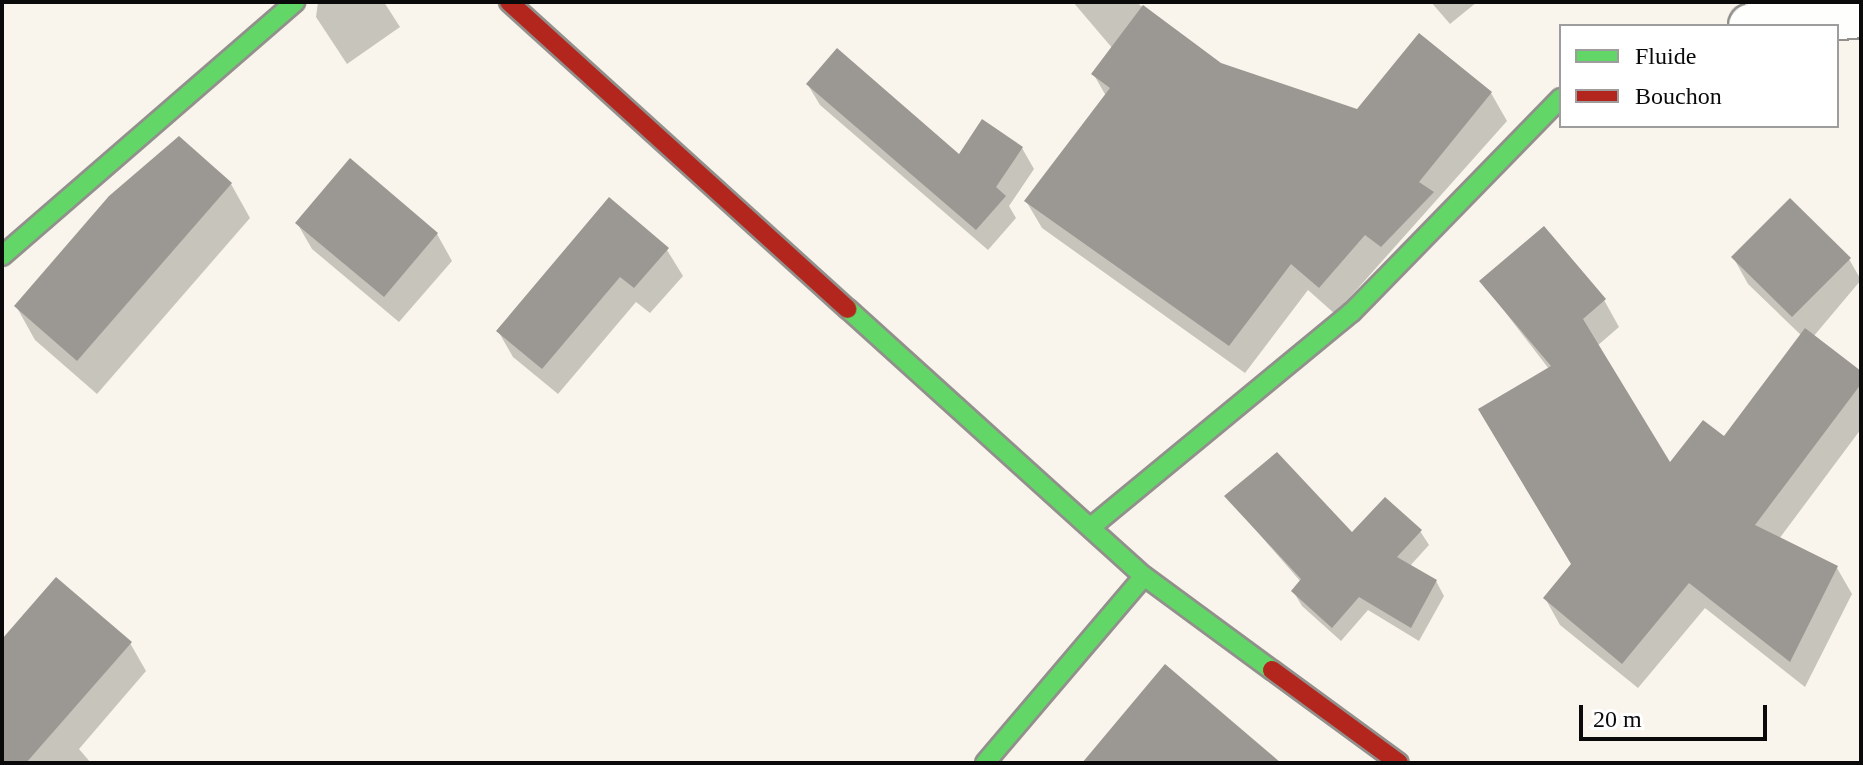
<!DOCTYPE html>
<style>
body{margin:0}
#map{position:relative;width:1863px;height:765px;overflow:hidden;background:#f9f5ec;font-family:"Times New Roman",serif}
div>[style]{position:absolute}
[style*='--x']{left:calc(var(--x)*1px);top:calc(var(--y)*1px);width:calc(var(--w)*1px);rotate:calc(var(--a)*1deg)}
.shadow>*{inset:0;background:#0003}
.building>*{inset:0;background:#9b9893}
.roads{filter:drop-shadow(2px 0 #92908c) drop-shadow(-2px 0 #92908c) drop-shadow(0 2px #92908c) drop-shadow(0 -2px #92908c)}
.street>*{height:44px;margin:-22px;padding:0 22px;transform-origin:22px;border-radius:22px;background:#fefefc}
.fast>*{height:18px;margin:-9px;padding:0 9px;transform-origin:9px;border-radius:9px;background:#63d668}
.jam>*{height:18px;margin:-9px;padding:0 9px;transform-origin:9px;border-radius:9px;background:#b3261e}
span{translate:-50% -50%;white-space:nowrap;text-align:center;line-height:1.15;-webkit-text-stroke:8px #fff;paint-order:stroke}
.frame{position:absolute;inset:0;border:4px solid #0a0a0a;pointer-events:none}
.legend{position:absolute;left:1559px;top:24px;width:280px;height:104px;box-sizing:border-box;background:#fff;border:2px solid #9d9d9d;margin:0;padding:10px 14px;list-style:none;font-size:24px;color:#0a0a0a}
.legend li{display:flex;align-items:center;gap:16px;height:40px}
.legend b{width:40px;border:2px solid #9d9d9d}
.scale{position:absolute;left:1579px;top:705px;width:188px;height:36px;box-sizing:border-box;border:4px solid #0a0a0a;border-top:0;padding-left:10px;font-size:24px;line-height:28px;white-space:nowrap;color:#0a0a0a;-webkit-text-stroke:6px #fff;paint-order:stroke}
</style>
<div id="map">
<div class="shadow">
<i style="clip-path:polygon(318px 2px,384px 2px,400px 27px,347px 64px,316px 17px)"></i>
<i style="clip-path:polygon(1073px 2px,1136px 2px,1220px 65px,1357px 112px,1491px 93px,1507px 121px,1335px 314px,1308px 290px,1245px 373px,1042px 228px,1026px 201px,1106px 96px,1094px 75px,1113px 49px)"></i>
<i style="clip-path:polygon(1431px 2px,1477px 2px,1450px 24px)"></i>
<i style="clip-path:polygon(808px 85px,959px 158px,1022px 148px,1034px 169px,1009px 206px,1016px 218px,988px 250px,820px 105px)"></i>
<i style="clip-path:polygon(350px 160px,437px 234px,452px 261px,399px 322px,312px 249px,297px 223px)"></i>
<i style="clip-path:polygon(231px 184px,250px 218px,97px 394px,35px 340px,16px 306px)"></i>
<i style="clip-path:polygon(667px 250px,683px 276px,650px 313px,636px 302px,558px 394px,513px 357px,498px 331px)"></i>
<i style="clip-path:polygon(1733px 257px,1849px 259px,1861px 280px,1813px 337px,1861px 373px,1861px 429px,1779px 539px,1837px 568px,1852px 594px,1805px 687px,1705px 608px,1638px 688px,1560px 625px,1545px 598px,1573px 565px,1549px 369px,1482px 282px,1604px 300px,1619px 327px,1597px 346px,1670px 466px,1725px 439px,1802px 336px,1748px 284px)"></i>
<i style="clip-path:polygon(1227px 497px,1352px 535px,1420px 531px,1429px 545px,1409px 567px,1436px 581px,1444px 596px,1419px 641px,1368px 610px,1341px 641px,1302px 606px,1293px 591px,1301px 582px)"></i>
<i style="clip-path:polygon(2px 642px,130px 643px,146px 671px,79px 749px,91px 763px,2px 763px)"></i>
</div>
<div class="building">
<i style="clip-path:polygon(1143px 5px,1221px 63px,1357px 109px,1419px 33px,1492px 92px,1419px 182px,1434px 192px,1381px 247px,1365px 235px,1319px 288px,1291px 264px,1229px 346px,1024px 201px,1110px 88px,1091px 74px)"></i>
<i style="clip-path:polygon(837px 48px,959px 154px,982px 119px,1023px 147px,996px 187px,1006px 196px,976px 230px,806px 84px)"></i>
<i style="clip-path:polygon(179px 136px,232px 183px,77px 361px,14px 306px,109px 196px)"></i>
<i style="clip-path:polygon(350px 158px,438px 233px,384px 297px,295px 223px)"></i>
<i style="clip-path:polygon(609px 197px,669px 248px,634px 288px,620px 277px,542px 369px,496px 331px)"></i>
<i style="clip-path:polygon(1790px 198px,1851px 258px,1792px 317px,1731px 257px)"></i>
<i style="clip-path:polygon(1544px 226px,1606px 299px,1583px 319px,1670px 462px,1703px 420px,1724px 436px,1805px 328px,1861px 371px,1861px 384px,1755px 525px,1838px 566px,1790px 662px,1689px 583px,1622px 664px,1543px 598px,1571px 564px,1478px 409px,1551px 366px,1479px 281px)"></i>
<i style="clip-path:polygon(1277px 452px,1352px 532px,1385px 497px,1422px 530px,1397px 557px,1437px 580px,1411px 628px,1359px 597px,1332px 628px,1291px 591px,1301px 579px,1224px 496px)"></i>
<i style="clip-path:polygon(56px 577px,132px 642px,26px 763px,2px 763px,2px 639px)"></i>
<i style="clip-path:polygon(1165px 664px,1281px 763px,1082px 763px)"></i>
</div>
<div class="roads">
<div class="street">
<i style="--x:1751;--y:26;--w:111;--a:-5.7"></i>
</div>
<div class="fast">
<i style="--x:2;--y:256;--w:388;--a:-40.9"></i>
<i style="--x:848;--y:309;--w:399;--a:42.1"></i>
<i style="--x:1144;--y:576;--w:159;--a:36.3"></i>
<i style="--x:1091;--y:527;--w:338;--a:-39.5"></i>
<i style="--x:1352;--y:312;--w:299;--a:-45.7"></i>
<i style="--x:985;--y:763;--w:245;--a:-49.6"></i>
</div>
<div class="jam">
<i style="--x:509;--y:2;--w:457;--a:42.2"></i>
<i style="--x:1272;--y:670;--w:157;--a:36.2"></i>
</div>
</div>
<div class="frame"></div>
<ul class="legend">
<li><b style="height:10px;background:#63d668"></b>Fluide</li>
<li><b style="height:10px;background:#b3261e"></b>Bouchon</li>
</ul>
<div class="scale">20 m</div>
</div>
